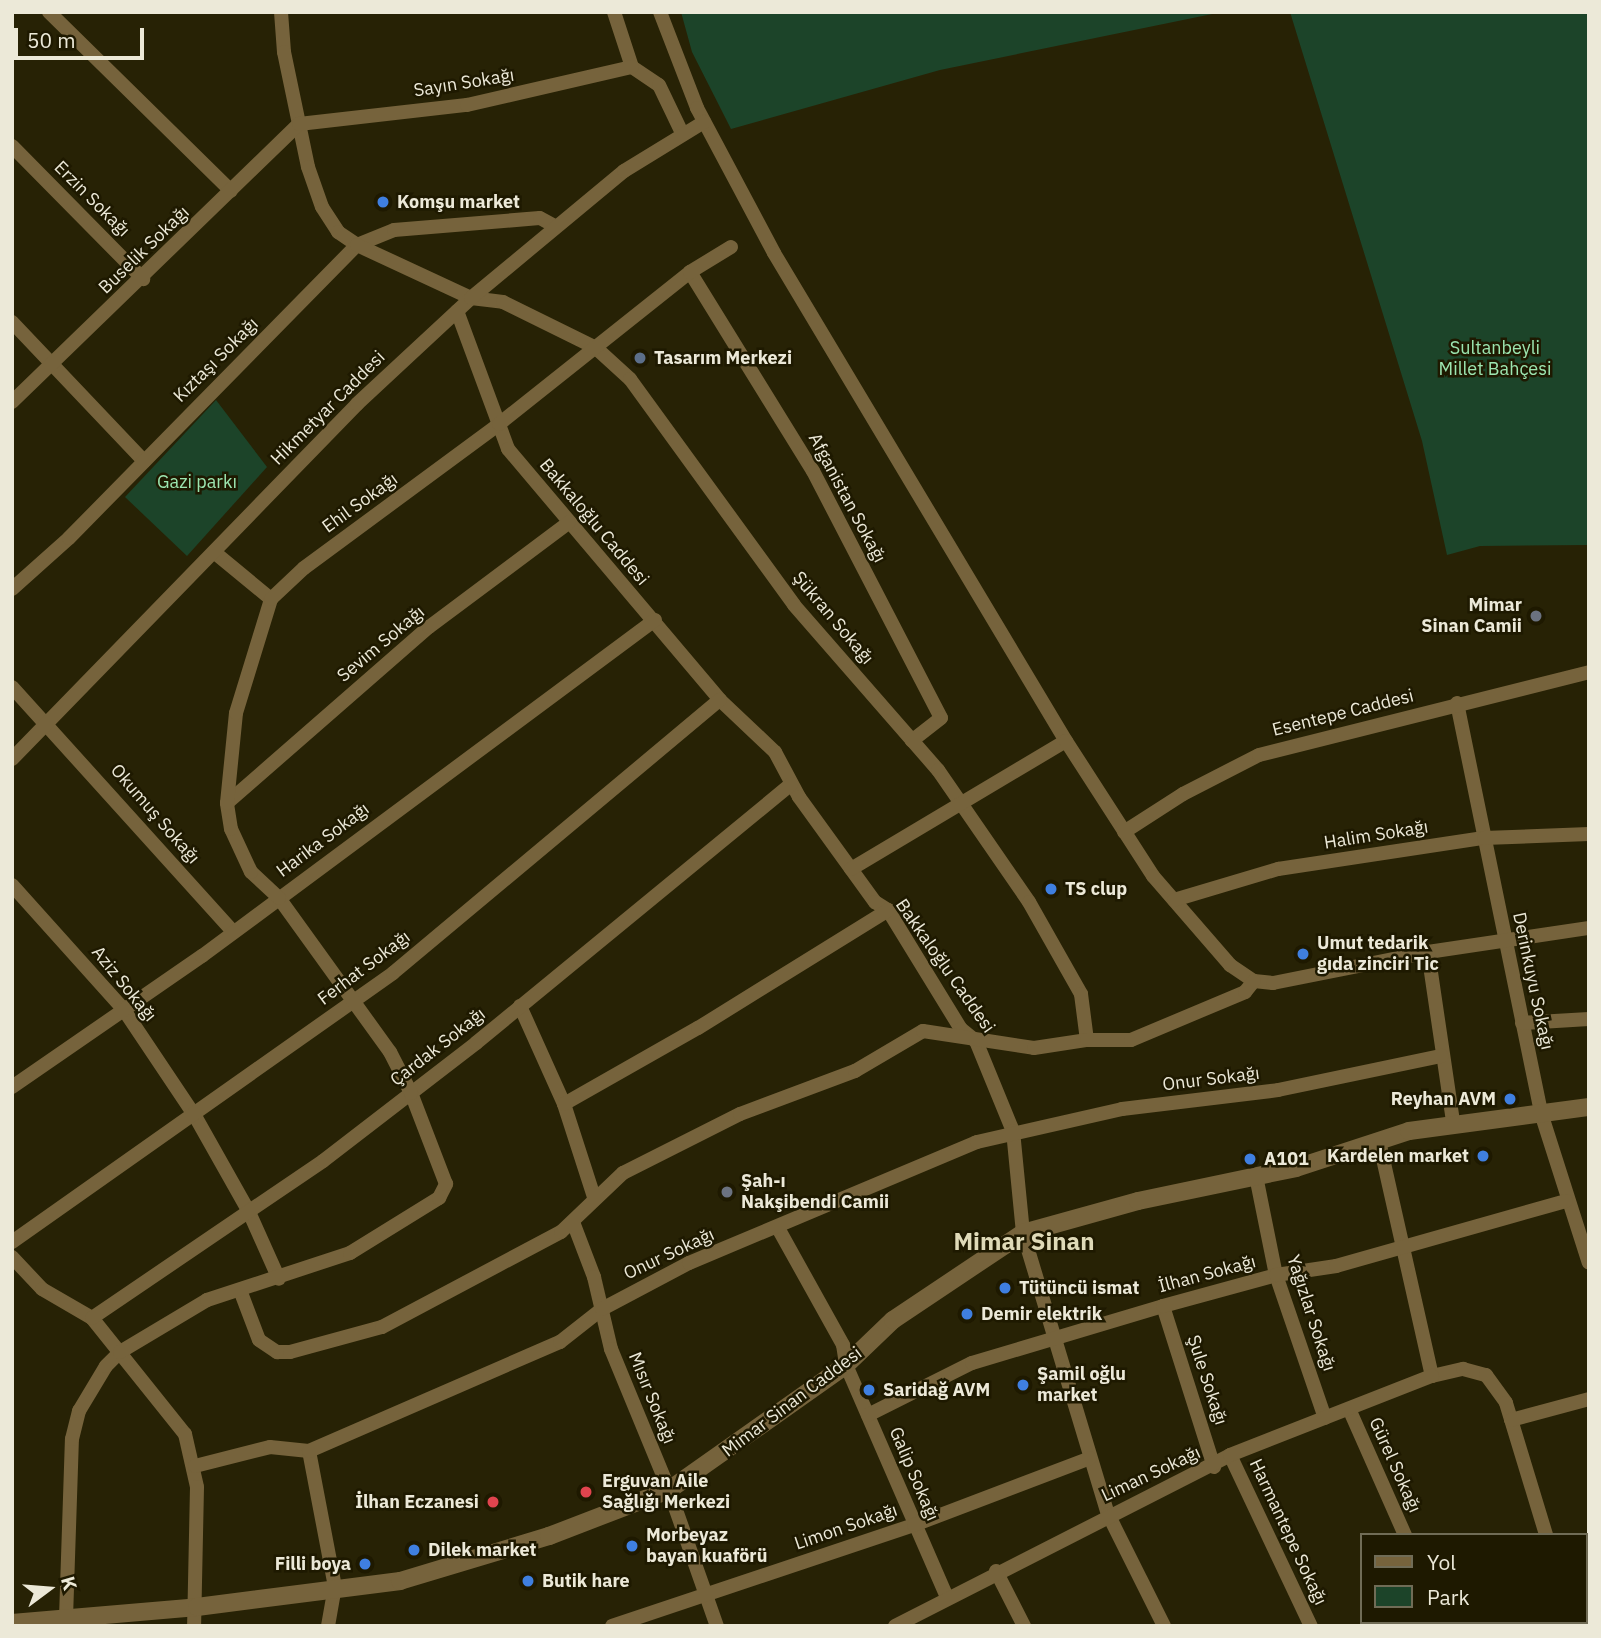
<!DOCTYPE html>
<meta charset="utf-8">
<style>
body{margin:0}
#map{position:relative;width:1601px;height:1638px;overflow:hidden;background:#272205;font-family:"IBM Plex Sans",sans-serif}
div>[style]{position:absolute}
[style*='--x']{left:calc(var(--x)*1px);top:calc(var(--y)*1px);width:calc(var(--w)*1px);rotate:calc(var(--a)*1deg)}
.green>*{inset:0;background:#1c4429}
.minor>*{height:14px;margin:-7px;padding:0 7px;transform-origin:7px;border-radius:7px;background:#76633c}
.tertiary>*{height:18px;margin:-9px;padding:0 9px;transform-origin:9px;border-radius:9px;background:#76633c}
.dots>*{width:19px;height:19px;translate:-50% -50%;box-sizing:border-box;border:4px solid #1e1900;border-radius:50%}
span{translate:-50% -50%;white-space:nowrap;text-align:center;line-height:1.15;-webkit-text-stroke:5px #1e1900;paint-order:stroke}
.street-label{font-size:18px;color:#ece9d8}
.poi-label{font-size:18px;color:#ece9d8;font-weight:700}
.left{translate:0 -50%;text-align:left}
.right{translate:-100% -50%;text-align:right}
.park-label{font-size:18px;color:#9ce6b0}
.district-label{font-size:24px;color:#dfdab8;font-weight:700}
.frame{position:absolute;inset:0;border:14px solid #ece9d8;pointer-events:none}
.legend{position:absolute;left:1360px;top:1533px;width:228px;height:91px;box-sizing:border-box;background:#1e1900;border:2px solid #706c56;margin:0;padding:9px 12px;list-style:none;font-size:21px;color:#ece9d8}
.legend li{display:flex;align-items:center;gap:14px;height:35px}
.legend b{width:35px;border:2px solid #706c56}
.north{position:absolute;left:14px;top:1554px;width:70px;height:70px;-webkit-text-stroke:5px #1e1900;paint-order:stroke;rotate:74deg;font-size:19px;font-weight:700;line-height:28px;text-align:center;color:#ece9d8}
.north::after{content:'';display:block;margin:auto;width:24px;height:32px;background:#ece9d8;clip-path:polygon(50% 0,100% 100%,50% 72%,0 100%)}
.scale{position:absolute;left:14px;top:28px;width:130px;height:32px;box-sizing:border-box;border:4px solid #ece9d8;border-top:0;padding-left:9px;font-size:21px;line-height:24px;white-space:nowrap;color:#ece9d8;-webkit-text-stroke:5px #1e1900;paint-order:stroke}
</style>
<div id="map">
<div class="green">
<i style="clip-path:polygon(681px 12px,1222px 12px,940px 70px,731px 129px,692px 52px)"></i>
<i style="clip-path:polygon(1290px 12px,1589px 12px,1589px 545px,1480px 546px,1447px 555px,1422px 441px)"></i>
<i style="clip-path:polygon(216px 400px,267px 467px,187px 556px,125px 497px)"></i>
</div>
<div class="minor">
<i style="--x:49;--y:12;--w:255;--a:44.5"></i>
<i style="--x:281;--y:12;--w:40;--a:85.7"></i>
<i style="--x:284;--y:52;--w:117;--a:78.2"></i>
<i style="--x:308;--y:167;--w:42;--a:70.7"></i>
<i style="--x:322;--y:207;--w:30;--a:57"></i>
<i style="--x:338;--y:232;--w:23;--a:34"></i>
<i style="--x:357;--y:245;--w:40;--a:-22"></i>
<i style="--x:394;--y:230;--w:146;--a:-4.7"></i>
<i style="--x:540;--y:218;--w:18;--a:29"></i>
<i style="--x:614;--y:12;--w:58;--a:71.9"></i>
<i style="--x:632;--y:67;--w:32;--a:34"></i>
<i style="--x:659;--y:85;--w:53;--a:64.4"></i>
<i style="--x:660;--y:12;--w:103;--a:68.9"></i>
<i style="--x:697;--y:108;--w:164;--a:62"></i>
<i style="--x:774;--y:253;--w:569;--a:59.11"></i>
<i style="--x:12;--y:146;--w:187;--a:45.4"></i>
<i style="--x:690;--y:272;--w:234;--a:58.3"></i>
<i style="--x:813;--y:471;--w:278;--a:62.6"></i>
<i style="--x:941;--y:718;--w:37;--a:142"></i>
<i style="--x:457;--y:311;--w:147;--a:69.7"></i>
<i style="--x:508;--y:449;--w:329;--a:49.8"></i>
<i style="--x:720;--y:700;--w:76;--a:43.4"></i>
<i style="--x:775;--y:752;--w:51;--a:61.9"></i>
<i style="--x:799;--y:797;--w:130;--a:54.1"></i>
<i style="--x:875;--y:902;--w:15;--a:32"></i>
<i style="--x:888;--y:910;--w:140;--a:58.5"></i>
<i style="--x:961;--y:1029;--w:19;--a:39"></i>
<i style="--x:976;--y:1041;--w:97;--a:67.7"></i>
<i style="--x:1013;--y:1131;--w:102;--a:84.4"></i>
<i style="--x:1023;--y:1233;--w:294;--a:73.2"></i>
<i style="--x:1108;--y:1514;--w:125;--a:63.4"></i>
<i style="--x:12;--y:322;--w:192;--a:46.5"></i>
<i style="--x:12;--y:402;--w:400;--a:-44.1"></i>
<i style="--x:299;--y:124;--w:169;--a:-6.5"></i>
<i style="--x:467;--y:105;--w:169;--a:-13"></i>
<i style="--x:214;--y:552;--w:74;--a:39.5"></i>
<i style="--x:12;--y:589;--w:76;--a:-41.8"></i>
<i style="--x:69;--y:538;--w:411;--a:-45.5"></i>
<i style="--x:357;--y:245;--w:126;--a:24.9"></i>
<i style="--x:471;--y:298;--w:32;--a:7"></i>
<i style="--x:503;--y:302;--w:104;--a:26.3"></i>
<i style="--x:596;--y:348;--w:46;--a:42.4"></i>
<i style="--x:630;--y:379;--w:279;--a:54"></i>
<i style="--x:794;--y:605;--w:219;--a:48.9"></i>
<i style="--x:938;--y:770;--w:160;--a:55.4"></i>
<i style="--x:1029;--y:902;--w:106;--a:60.5"></i>
<i style="--x:1081;--y:994;--w:46;--a:82.6"></i>
<i style="--x:12;--y:687;--w:330;--a:47.9"></i>
<i style="--x:1457;--y:703;--w:419;--a:78.4"></i>
<i style="--x:1541;--y:1113;--w:157;--a:72.3"></i>
<i style="--x:12;--y:759;--w:495;--a:-45.8"></i>
<i style="--x:357;--y:404;--w:156;--a:-42.9"></i>
<i style="--x:471;--y:298;--w:199;--a:-39.7"></i>
<i style="--x:624;--y:171;--w:94;--a:-31.5"></i>
<i style="--x:227;--y:803;--w:268;--a:-41.1"></i>
<i style="--x:429;--y:627;--w:174;--a:-36.8"></i>
<i style="--x:1124;--y:832;--w:70;--a:-32.8"></i>
<i style="--x:1183;--y:794;--w:85;--a:-27.2"></i>
<i style="--x:1259;--y:755;--w:340;--a:-14.1"></i>
<i style="--x:851;--y:869;--w:250;--a:-30.8"></i>
<i style="--x:1066;--y:741;--w:161;--a:57.2"></i>
<i style="--x:1153;--y:876;--w:118;--a:49.1"></i>
<i style="--x:1230;--y:965;--w:29;--a:34"></i>
<i style="--x:1254;--y:981;--w:19;--a:6"></i>
<i style="--x:1273;--y:983;--w:158;--a:-11.3"></i>
<i style="--x:1428;--y:952;--w:163;--a:-8.5"></i>
<i style="--x:12;--y:885;--w:168;--a:48.1"></i>
<i style="--x:124;--y:1010;--w:128;--a:56.2"></i>
<i style="--x:195;--y:1116;--w:110;--a:60.6"></i>
<i style="--x:249;--y:1212;--w:73;--a:65.9"></i>
<i style="--x:1174;--y:900;--w:109;--a:-16.6"></i>
<i style="--x:1278;--y:869;--w:208;--a:-8.6"></i>
<i style="--x:1484;--y:838;--w:105;--a:-2.2"></i>
<i style="--x:1428;--y:952;--w:172;--a:81.6"></i>
<i style="--x:520;--y:1006;--w:107;--a:65.8"></i>
<i style="--x:564;--y:1104;--w:98;--a:72.1"></i>
<i style="--x:1522;--y:1023;--w:67;--a:-3.4"></i>
<i style="--x:12;--y:1087;--w:231;--a:-34.6"></i>
<i style="--x:202;--y:956;--w:564;--a:-36.57"></i>
<i style="--x:564;--y:1104;--w:154;--a:-29.6"></i>
<i style="--x:698;--y:1028;--w:224;--a:-31.8"></i>
<i style="--x:1379;--y:1141;--w:241;--a:77.3"></i>
<i style="--x:1432;--y:1376;--w:32;--a:-13"></i>
<i style="--x:1463;--y:1369;--w:24;--a:15"></i>
<i style="--x:1486;--y:1375;--w:34;--a:54"></i>
<i style="--x:1506;--y:1403;--w:138;--a:73.1"></i>
<i style="--x:1256;--y:1176;--w:101;--a:78.6"></i>
<i style="--x:1276;--y:1275;--w:151;--a:71.1"></i>
<i style="--x:573;--y:1222;--w:59;--a:69.1"></i>
<i style="--x:594;--y:1277;--w:74;--a:76.7"></i>
<i style="--x:611;--y:1349;--w:152;--a:67.6"></i>
<i style="--x:669;--y:1490;--w:144;--a:70.6"></i>
<i style="--x:778;--y:1228;--w:134;--a:60.9"></i>
<i style="--x:843;--y:1345;--w:20;--a:81"></i>
<i style="--x:846;--y:1365;--w:253;--a:66.5"></i>
<i style="--x:12;--y:1242;--w:466;--a:-35.2"></i>
<i style="--x:393;--y:973;--w:426;--a:-39.9"></i>
<i style="--x:12;--y:1257;--w:44;--a:46.8"></i>
<i style="--x:42;--y:1289;--w:58;--a:30.1"></i>
<i style="--x:92;--y:1318;--w:149;--a:51.3"></i>
<i style="--x:185;--y:1434;--w:54;--a:77.2"></i>
<i style="--x:197;--y:1487;--w:139;--a:91.2"></i>
<i style="--x:240;--y:1290;--w:53;--a:69.2"></i>
<i style="--x:259;--y:1340;--w:22;--a:34"></i>
<i style="--x:277;--y:1352;--w:13;--a:0"></i>
<i style="--x:290;--y:1352;--w:95;--a:-15.2"></i>
<i style="--x:382;--y:1327;--w:203;--a:-28"></i>
<i style="--x:561;--y:1232;--w:86;--a:-43.6"></i>
<i style="--x:623;--y:1173;--w:131;--a:-26.8"></i>
<i style="--x:740;--y:1114;--w:123;--a:-20.5"></i>
<i style="--x:855;--y:1071;--w:79;--a:-30.5"></i>
<i style="--x:923;--y:1031;--w:112;--a:8.7"></i>
<i style="--x:1034;--y:1048;--w:54;--a:-8.6"></i>
<i style="--x:1087;--y:1040;--w:44;--a:0"></i>
<i style="--x:1131;--y:1040;--w:124;--a:-22.8"></i>
<i style="--x:1245;--y:992;--w:14;--a:-51"></i>
<i style="--x:1163;--y:1306;--w:169;--a:72.4"></i>
<i style="--x:92;--y:1318;--w:279;--a:-34.2"></i>
<i style="--x:323;--y:1161;--w:193;--a:-37.6"></i>
<i style="--x:476;--y:1043;--w:408;--a:-39.4"></i>
<i style="--x:1350;--y:1411;--w:136;--a:66.1"></i>
<i style="--x:868;--y:1415;--w:116;--a:-26.6"></i>
<i style="--x:972;--y:1363;--w:199;--a:-16.6"></i>
<i style="--x:1163;--y:1306;--w:117;--a:-15.3"></i>
<i style="--x:1276;--y:1275;--w:61;--a:-8.5"></i>
<i style="--x:1336;--y:1266;--w:239;--a:-15.8"></i>
<i style="--x:1511;--y:1420;--w:81;--a:-15.1"></i>
<i style="--x:1230;--y:1455;--w:189;--a:64.7"></i>
<i style="--x:195;--y:1466;--w:77;--a:-14.2"></i>
<i style="--x:270;--y:1447;--w:39;--a:6"></i>
<i style="--x:996;--y:1571;--w:62;--a:63"></i>
<i style="--x:66;--y:1618;--w:179;--a:-88.1"></i>
<i style="--x:72;--y:1439;--w:29;--a:-76"></i>
<i style="--x:79;--y:1411;--w:52;--a:-59"></i>
<i style="--x:106;--y:1366;--w:20;--a:-45"></i>
<i style="--x:120;--y:1352;--w:101;--a:-30.9"></i>
<i style="--x:207;--y:1300;--w:151;--a:-18.2"></i>
<i style="--x:350;--y:1253;--w:105;--a:-31.7"></i>
<i style="--x:439;--y:1198;--w:16;--a:-63"></i>
<i style="--x:446;--y:1184;--w:97;--a:-111"></i>
<i style="--x:411;--y:1093;--w:46;--a:-117.1"></i>
<i style="--x:390;--y:1052;--w:190;--a:-125.8"></i>
<i style="--x:279;--y:898;--w:38;--a:-137"></i>
<i style="--x:251;--y:872;--w:47;--a:-114.9"></i>
<i style="--x:231;--y:829;--w:26;--a:-99"></i>
<i style="--x:227;--y:803;--w:90;--a:-84.3"></i>
<i style="--x:236;--y:713;--w:119;--a:-72.9"></i>
<i style="--x:271;--y:599;--w:45;--a:-43.2"></i>
<i style="--x:304;--y:568;--w:242;--a:-36.4"></i>
<i style="--x:499;--y:424;--w:244;--a:-38.5"></i>
<i style="--x:690;--y:272;--w:48;--a:-31.4"></i>
<i style="--x:1443;--y:1622;--w:4;--a:63"></i>
<i style="--x:1572;--y:1622;--w:4;--a:76"></i>
<i style="--x:328;--y:1626;--w:40;--a:-80"></i>
<i style="--x:335;--y:1587;--w:138;--a:-100.8"></i>
<i style="--x:309;--y:1451;--w:274;--a:-23.5"></i>
<i style="--x:560;--y:1342;--w:53;--a:-38.2"></i>
<i style="--x:602;--y:1309;--w:98;--a:-27.9"></i>
<i style="--x:689;--y:1263;--w:312;--a:-22.8"></i>
<i style="--x:977;--y:1142;--w:149;--a:-12.8"></i>
<i style="--x:1122;--y:1109;--w:157;--a:-6.9"></i>
<i style="--x:1278;--y:1090;--w:167;--a:-11.8"></i>
<i style="--x:612;--y:1626;--w:318;--a:-18.5"></i>
<i style="--x:914;--y:1525;--w:188;--a:-20.8"></i>
<i style="--x:895;--y:1626;--w:376;--a:-27"></i>
<i style="--x:1230;--y:1455;--w:217;--a:-21.4"></i>
</div>
<div class="tertiary">
<i style="--x:12;--y:1623;--w:186;--a:-4.9"></i>
<i style="--x:197;--y:1607;--w:205;--a:-7.3"></i>
<i style="--x:400;--y:1581;--w:156;--a:-16.8"></i>
<i style="--x:549;--y:1536;--w:129;--a:-21"></i>
<i style="--x:669;--y:1490;--w:217;--a:-35.2"></i>
<i style="--x:846;--y:1365;--w:65;--a:-43.8"></i>
<i style="--x:893;--y:1320;--w:156;--a:-33.8"></i>
<i style="--x:1023;--y:1233;--w:119;--a:-15.5"></i>
<i style="--x:1138;--y:1201;--w:161;--a:-11.8"></i>
<i style="--x:1296;--y:1168;--w:119;--a:-18.1"></i>
<i style="--x:1409;--y:1131;--w:182;--a:-7.6"></i>
</div>
<div class="dots">
<i style="left:383px;top:202px;background:#3f7fe0"></i>
<i style="left:640px;top:358px;background:#5c6f8a"></i>
<i style="left:1536px;top:616px;background:#6b7280"></i>
<i style="left:1051px;top:889px;background:#3f7fe0"></i>
<i style="left:1303px;top:954px;background:#3f7fe0"></i>
<i style="left:1510px;top:1099px;background:#3f7fe0"></i>
<i style="left:1483px;top:1156px;background:#3f7fe0"></i>
<i style="left:1250px;top:1159px;background:#3f7fe0"></i>
<i style="left:727px;top:1192px;background:#6b7280"></i>
<i style="left:1005px;top:1288px;background:#3f7fe0"></i>
<i style="left:967px;top:1314px;background:#3f7fe0"></i>
<i style="left:1023px;top:1385px;background:#3f7fe0"></i>
<i style="left:869px;top:1390px;background:#3f7fe0"></i>
<i style="left:586px;top:1492px;background:#e0444e"></i>
<i style="left:493px;top:1502px;background:#e0444e"></i>
<i style="left:632px;top:1546px;background:#3f7fe0"></i>
<i style="left:414px;top:1550px;background:#3f7fe0"></i>
<i style="left:365px;top:1564px;background:#3f7fe0"></i>
<i style="left:528px;top:1581px;background:#3f7fe0"></i>
</div>
<div class="street-label">
<span style="left:464px;top:83px;rotate:-9deg">Sayın Sokağı</span>
<span style="left:92px;top:199px;rotate:45deg">Erzin Sokağı</span>
<span style="left:144px;top:250px;rotate:-44deg">Buselik Sokağı</span>
<span style="left:216px;top:360px;rotate:-45deg">Kıztaşı Sokağı</span>
<span style="left:328px;top:408px;rotate:-45deg">Hikmetyar Caddesi</span>
<span style="left:847px;top:498px;rotate:62deg">Afganistan Sokağı</span>
<span style="left:360px;top:503px;rotate:-36deg">Ehil Sokağı</span>
<span style="left:594px;top:522px;rotate:50deg">Bakkaloğlu Caddesi</span>
<span style="left:833px;top:618px;rotate:50deg">Şükran Sokağı</span>
<span style="left:381px;top:644px;rotate:-40deg">Sevim Sokağı</span>
<span style="left:1343px;top:713px;rotate:-14deg">Esentepe Caddesi</span>
<span style="left:155px;top:814px;rotate:49deg">Okumuş Sokağı</span>
<span style="left:1376px;top:835px;rotate:-9deg">Halim Sokağı</span>
<span style="left:323px;top:840px;rotate:-37deg">Harika Sokağı</span>
<span style="left:945px;top:966px;rotate:55deg">Bakkaloğlu Caddesi</span>
<span style="left:364px;top:968px;rotate:-37deg">Ferhat Sokağı</span>
<span style="left:1533px;top:981px;rotate:78deg">Derinkuyu Sokağı</span>
<span style="left:124px;top:984px;rotate:51deg">Aziz Sokağı</span>
<span style="left:438px;top:1047px;rotate:-38deg">Çardak Sokağı</span>
<span style="left:1211px;top:1079px;rotate:-7deg">Onur Sokağı</span>
<span style="left:669px;top:1254px;rotate:-25deg">Onur Sokağı</span>
<span style="left:1207px;top:1274px;rotate:-15deg">İlhan Sokağı</span>
<span style="left:1311px;top:1313px;rotate:72deg">Yağızlar Sokağı</span>
<span style="left:1207px;top:1380px;rotate:72deg">Şule Sokağı</span>
<span style="left:652px;top:1398px;rotate:68deg">Mısır Sokağı</span>
<span style="left:792px;top:1402px;rotate:-37deg">Mimar Sinan Caddesi</span>
<span style="left:1395px;top:1465px;rotate:66deg">Gürel Sokağı</span>
<span style="left:914px;top:1474px;rotate:67deg">Galip Sokağı</span>
<span style="left:1151px;top:1474px;rotate:-25deg">Liman Sokağı</span>
<span style="left:846px;top:1527px;rotate:-19deg">Limon Sokağı</span>
<span style="left:1288px;top:1532px;rotate:65deg">Harmantepe Sokağı</span>
</div>
<div class="poi-label">
<span class="left" style="left:397px;top:202px">Komşu market</span>
<span class="left" style="left:654px;top:358px">Tasarım Merkezi</span>
<span class="right" style="left:1522px;top:616px">Mimar<br>Sinan Camii</span>
<span class="left" style="left:1065px;top:889px">TS clup</span>
<span class="left" style="left:1317px;top:954px">Umut tedarik<br>gıda zinciri Tic</span>
<span class="right" style="left:1496px;top:1099px">Reyhan AVM</span>
<span class="right" style="left:1469px;top:1156px">Kardelen market</span>
<span class="left" style="left:1264px;top:1159px">A101</span>
<span class="left" style="left:741px;top:1192px">Şah-ı<br>Nakşibendi Camii</span>
<span class="left" style="left:1019px;top:1288px">Tütüncü ismat</span>
<span class="left" style="left:981px;top:1314px">Demir elektrik</span>
<span class="left" style="left:1037px;top:1385px">Şamil oğlu<br>market</span>
<span class="left" style="left:883px;top:1390px">Saridağ AVM</span>
<span class="left" style="left:602px;top:1492px">Erguvan Aile<br>Sağlığı Merkezi</span>
<span class="right" style="left:479px;top:1502px">İlhan Eczanesi</span>
<span class="left" style="left:646px;top:1546px">Morbeyaz<br>bayan kuaförü</span>
<span class="left" style="left:428px;top:1550px">Dilek market</span>
<span class="right" style="left:351px;top:1564px">Filli boya</span>
<span class="left" style="left:542px;top:1581px">Butik hare</span>
</div>
<div class="park-label">
<span style="left:1495px;top:359px">Sultanbeyli<br>Millet Bahçesi</span>
<span style="left:197px;top:482px">Gazi parkı</span>
</div>
<div class="district-label">
<span style="left:1024px;top:1242px">Mimar Sinan</span>
</div>
<div class="frame"></div>
<ul class="legend">
<li><b style="height:9px;background:#76633c"></b>Yol</li>
<li><b style="height:19px;background:#1c4429"></b>Park</li>
</ul>
<div class="north">K</div>
<div class="scale">50 m</div>
</div>
